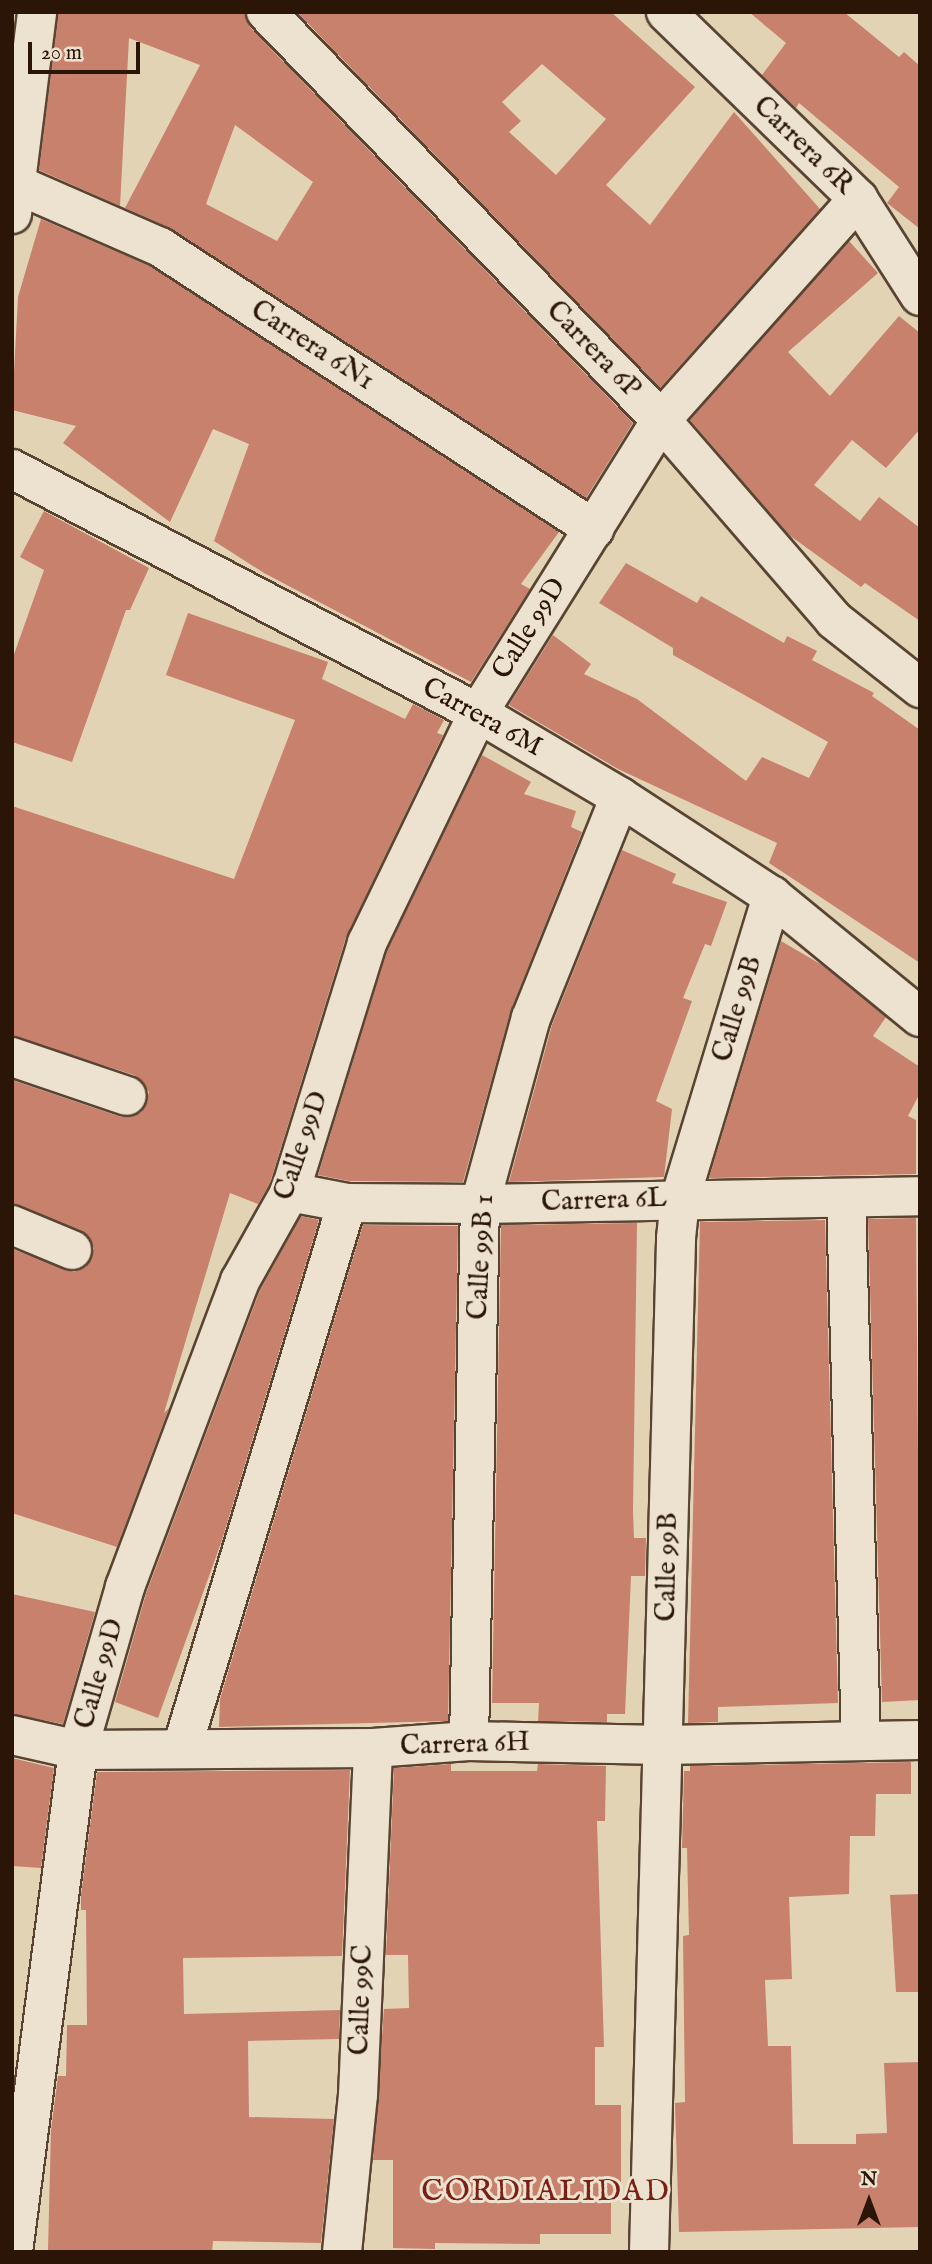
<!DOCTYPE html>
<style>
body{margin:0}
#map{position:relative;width:932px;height:2264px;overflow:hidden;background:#e2d3b5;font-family:"IM FELL English",serif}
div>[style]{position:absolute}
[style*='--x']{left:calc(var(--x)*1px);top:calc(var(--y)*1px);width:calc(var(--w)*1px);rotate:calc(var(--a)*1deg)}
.building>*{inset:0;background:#c8816c}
.roads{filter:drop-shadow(2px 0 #594432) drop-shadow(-2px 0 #594432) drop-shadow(0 2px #594432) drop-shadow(0 -2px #594432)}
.street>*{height:38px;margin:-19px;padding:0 19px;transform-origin:19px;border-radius:19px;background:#ece2cf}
span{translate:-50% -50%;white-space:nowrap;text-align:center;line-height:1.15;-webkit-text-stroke:6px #ece2cf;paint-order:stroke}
.street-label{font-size:28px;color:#2b1506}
.neighbourhood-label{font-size:30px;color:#7a1f14;letter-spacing:2px}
.frame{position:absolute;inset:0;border:14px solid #2b1506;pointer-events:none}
.north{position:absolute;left:834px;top:2166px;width:70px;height:70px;-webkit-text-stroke:5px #ece2cf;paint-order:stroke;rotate:0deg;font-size:19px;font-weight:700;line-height:28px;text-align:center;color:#2b1506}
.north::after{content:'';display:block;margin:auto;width:24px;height:32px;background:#2b1506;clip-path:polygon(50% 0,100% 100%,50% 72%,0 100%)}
.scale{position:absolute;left:28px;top:42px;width:112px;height:32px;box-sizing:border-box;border:4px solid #2b1506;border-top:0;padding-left:9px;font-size:21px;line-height:24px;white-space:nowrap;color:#2b1506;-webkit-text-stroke:5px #ece2cf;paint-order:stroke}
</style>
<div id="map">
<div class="building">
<i style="clip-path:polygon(evenodd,58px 12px,245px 12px,250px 27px,633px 423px,586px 498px,172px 229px,125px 208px,200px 65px,129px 38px,120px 206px,39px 170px,58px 12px,235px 125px,313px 182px,277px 241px,206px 204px,235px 125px)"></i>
<i style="clip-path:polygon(evenodd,297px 12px,611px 12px,695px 87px,606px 185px,650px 225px,734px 112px,820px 209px,660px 388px,297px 12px,542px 64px,606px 119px,556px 175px,509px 132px,521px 121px,502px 102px,542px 64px)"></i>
<i style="clip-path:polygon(749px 12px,844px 12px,899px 57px,904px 52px,920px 66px,920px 229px,887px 203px,899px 187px,799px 103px,796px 108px,762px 75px,786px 43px)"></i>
<i style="clip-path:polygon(41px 219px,150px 266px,559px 532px,521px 584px,530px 589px,471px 682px,264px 573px,214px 541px,249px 444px,213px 429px,170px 522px,63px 443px,76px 426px,12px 410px,18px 297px)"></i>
<i style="clip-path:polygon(849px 241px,878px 273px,788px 352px,830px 396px,899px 316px,920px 333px,920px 429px,886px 468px,852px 440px,814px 485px,860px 521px,879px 497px,920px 528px,920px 621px,865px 583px,861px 587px,789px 535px,690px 420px)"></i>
<i style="clip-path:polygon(44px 511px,149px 568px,130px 610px,126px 610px,72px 762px,12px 742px,12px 660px,44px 570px,20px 557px)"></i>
<i style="clip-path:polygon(626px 563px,697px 603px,701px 596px,784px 643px,787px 636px,817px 651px,812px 660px,874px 693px,872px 696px,920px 730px,920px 963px,769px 863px,777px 843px,618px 769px,509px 705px,553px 635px,591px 664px,584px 674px,637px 699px,746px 781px,762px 757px,809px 778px,828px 742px,673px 655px,673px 648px,599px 603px)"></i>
<i style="clip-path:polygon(188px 613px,328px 662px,322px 679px,405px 719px,413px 704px,444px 720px,437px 733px,443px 735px,346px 937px,270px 1183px,258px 1204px,230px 1193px,164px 1413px,169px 1408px,117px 1547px,12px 1513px,12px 1249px,74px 1272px,86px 1267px,94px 1248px,80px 1230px,12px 1204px,12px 1080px,121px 1117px,141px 1113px,149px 1092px,134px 1075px,12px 1036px,12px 806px,234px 879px,295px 720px,166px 675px)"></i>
<i style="clip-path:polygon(482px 755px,531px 782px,524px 794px,576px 811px,571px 827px,582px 832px,511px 1010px,463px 1182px,349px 1181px,318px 1175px,387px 951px)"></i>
<i style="clip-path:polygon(622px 850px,676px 874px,672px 883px,727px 902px,711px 946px,705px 944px,683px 998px,692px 1001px,656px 1101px,672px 1109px,664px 1177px,509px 1182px,552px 1025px)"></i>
<i style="clip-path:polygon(781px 941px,822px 965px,886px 1017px,873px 1036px,920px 1067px,920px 1093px,908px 1116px,916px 1120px,916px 1174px,709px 1178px)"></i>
<i style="clip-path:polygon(301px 1216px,319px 1220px,222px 1540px,158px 1718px,115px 1702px,146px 1594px,260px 1290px)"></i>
<i style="clip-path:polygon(916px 1218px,920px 1700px,882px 1702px,868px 1219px)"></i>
<i style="clip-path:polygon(825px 1220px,838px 1703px,718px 1707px,718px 1722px,688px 1723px,700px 1222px)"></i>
<i style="clip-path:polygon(637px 1223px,633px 1511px,634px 1538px,646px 1538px,645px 1576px,631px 1576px,625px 1714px,607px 1714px,607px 1722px,538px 1721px,539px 1703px,492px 1703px,501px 1225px)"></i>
<i style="clip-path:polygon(363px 1225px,458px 1226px,448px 1721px,219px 1727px,220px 1699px)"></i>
<i style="clip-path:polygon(12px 1594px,95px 1612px,63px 1724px,12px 1714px)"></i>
<i style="clip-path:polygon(12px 1758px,54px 1768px,41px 1868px,12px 1866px)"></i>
<i style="clip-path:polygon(911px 1762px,911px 1794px,876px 1794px,875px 1836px,850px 1836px,849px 1894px,789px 1897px,792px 1979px,765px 1980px,768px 2046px,791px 2046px,793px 2144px,856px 2144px,856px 2134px,887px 2133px,884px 2063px,920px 2062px,920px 2227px,679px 2232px,675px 2103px,685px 2102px,683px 1936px,689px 1935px,687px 1848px,682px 1848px,684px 1771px,690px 1771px,690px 1766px)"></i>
<i style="clip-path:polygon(451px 1764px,451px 1771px,537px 1771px,538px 1764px,606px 1766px,605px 1821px,597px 1821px,604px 2047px,595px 2047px,595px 2105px,621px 2105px,621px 2197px,611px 2196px,611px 2234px,540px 2234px,540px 2244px,435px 2243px,435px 2249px,393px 2248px,393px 2160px,373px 2160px,384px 2009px,409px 2008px,408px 1955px,386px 1955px,394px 1768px)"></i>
<i style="clip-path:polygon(350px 1770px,342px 1956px,183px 1958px,184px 2014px,340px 2010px,339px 2039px,248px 2041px,249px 2117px,334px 2119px,321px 2243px,213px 2241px,212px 2252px,48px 2250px,51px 2130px,58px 2076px,66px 2076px,67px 2025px,87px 2025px,86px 1910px,81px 1910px,81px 1895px,97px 1772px)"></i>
<i style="clip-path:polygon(920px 1894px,920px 1992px,896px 1992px,890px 1895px)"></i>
</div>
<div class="roads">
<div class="street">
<i style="--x:266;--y:12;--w:568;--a:45.93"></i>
<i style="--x:661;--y:420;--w:264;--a:49.1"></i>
<i style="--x:834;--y:620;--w:110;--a:38.3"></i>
<i style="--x:666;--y:12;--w:268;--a:44.2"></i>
<i style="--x:858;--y:199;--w:115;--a:57.4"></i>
<i style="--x:18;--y:185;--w:155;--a:23.6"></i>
<i style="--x:160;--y:247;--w:518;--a:33.01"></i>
<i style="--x:12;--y:214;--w:204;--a:-82.9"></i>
<i style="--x:12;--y:469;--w:526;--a:27.64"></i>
<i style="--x:478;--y:713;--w:165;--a:30.6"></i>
<i style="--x:620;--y:797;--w:181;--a:33.1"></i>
<i style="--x:772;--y:896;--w:191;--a:39.3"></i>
<i style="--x:12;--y:1057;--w:121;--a:18.7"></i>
<i style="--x:290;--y:1192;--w:58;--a:10.9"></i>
<i style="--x:347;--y:1203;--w:133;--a:0.4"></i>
<i style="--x:480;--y:1204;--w:440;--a:-1"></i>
<i style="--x:846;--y:1198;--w:543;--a:88.42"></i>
<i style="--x:12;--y:1225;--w:65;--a:22.6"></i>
<i style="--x:12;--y:1735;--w:68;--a:12.8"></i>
<i style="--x:78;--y:1750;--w:295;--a:-0.4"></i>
<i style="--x:373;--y:1748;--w:96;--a:-4.2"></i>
<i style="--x:469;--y:1741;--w:195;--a:1.2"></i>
<i style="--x:664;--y:1745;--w:256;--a:-1.1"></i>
<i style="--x:469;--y:1741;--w:537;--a:-88.83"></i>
<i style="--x:480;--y:1204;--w:193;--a:-74.7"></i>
<i style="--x:531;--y:1018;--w:238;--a:-68.1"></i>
<i style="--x:182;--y:1748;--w:569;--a:-73.16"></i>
<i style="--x:13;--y:2252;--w:506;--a:-82.62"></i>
<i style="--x:78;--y:1750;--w:170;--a:-73.9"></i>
<i style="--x:125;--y:1587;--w:327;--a:-69.4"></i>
<i style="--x:240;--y:1281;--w:102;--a:-60.7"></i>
<i style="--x:290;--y:1192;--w:261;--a:-72.8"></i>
<i style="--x:367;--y:943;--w:255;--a:-64.2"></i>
<i style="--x:478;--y:713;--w:345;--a:-58"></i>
<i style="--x:661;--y:420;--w:296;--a:-48.3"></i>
<i style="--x:342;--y:2252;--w:158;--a:-84.2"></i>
<i style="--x:358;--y:2095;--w:347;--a:-87.5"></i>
<i style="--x:649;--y:2252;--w:1014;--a:-88.47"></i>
<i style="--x:676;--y:1238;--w:39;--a:-84"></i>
<i style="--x:680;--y:1199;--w:317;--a:-73.1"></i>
</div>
</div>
<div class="street-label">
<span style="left:803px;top:146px;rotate:44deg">Carrera 6R</span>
<span style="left:312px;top:346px;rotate:33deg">Carrera 6N1</span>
<span style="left:593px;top:350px;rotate:46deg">Carrera 6P</span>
<span style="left:530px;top:629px;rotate:-58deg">Calle 99D</span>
<span style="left:482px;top:718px;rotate:29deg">Carrera 6M</span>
<span style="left:738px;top:1009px;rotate:-73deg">Calle 99B</span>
<span style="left:302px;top:1146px;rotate:-71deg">Calle 99D</span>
<span style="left:604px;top:1201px;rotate:-2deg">Carrera 6L</span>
<span style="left:482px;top:1257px;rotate:-87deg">Calle 99B 1</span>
<span style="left:668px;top:1567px;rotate:-89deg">Calle 99B</span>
<span style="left:100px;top:1674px;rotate:-74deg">Calle 99D</span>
<span style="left:465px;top:1745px;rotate:-2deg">Carrera 6H</span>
<span style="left:362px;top:2000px;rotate:-88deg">Calle 99C</span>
</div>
<div class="neighbourhood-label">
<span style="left:546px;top:2192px">CORDIALIDAD</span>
</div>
<div class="frame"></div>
<div class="north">N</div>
<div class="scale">20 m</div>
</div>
